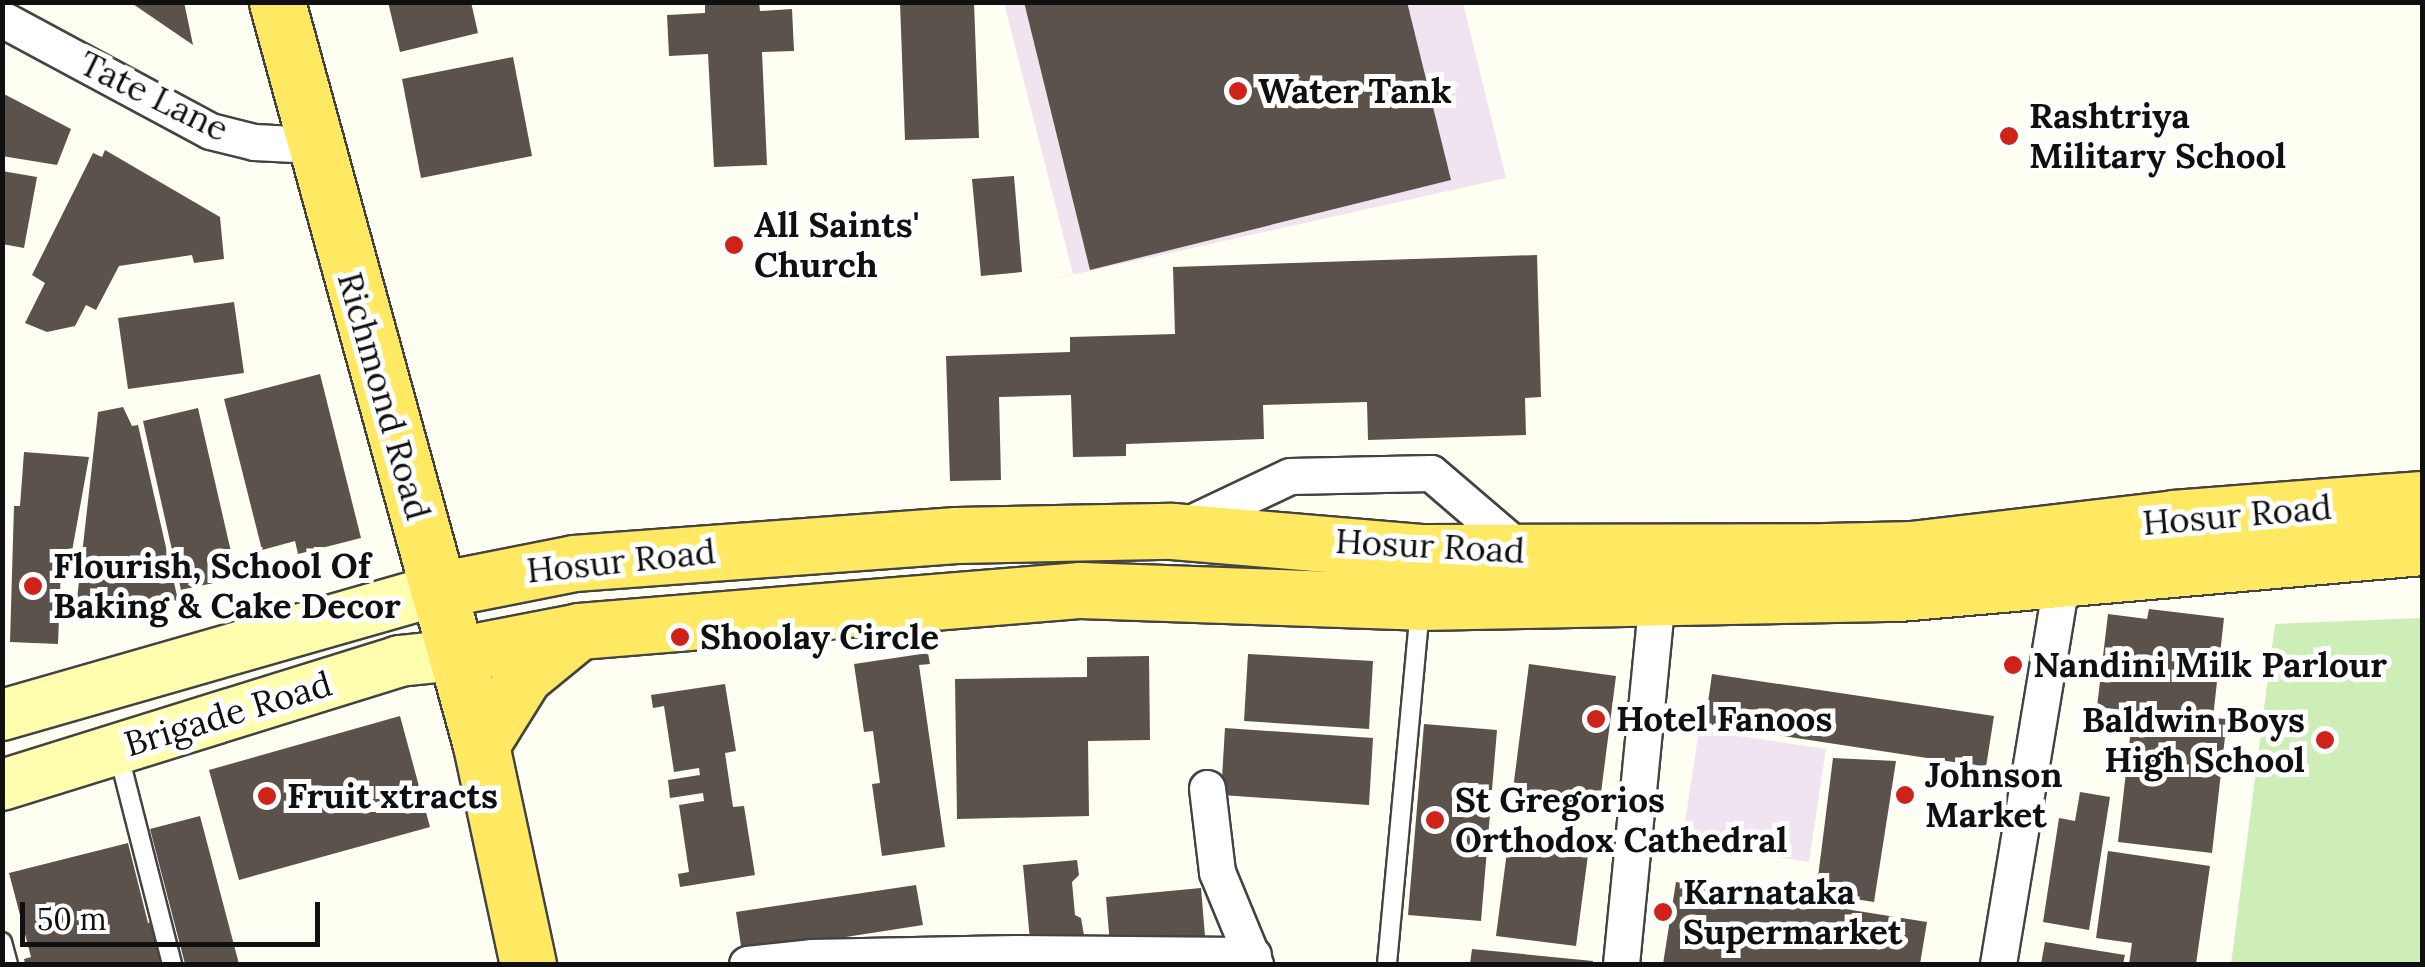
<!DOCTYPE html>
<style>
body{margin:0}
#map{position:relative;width:2425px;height:967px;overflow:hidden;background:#fffef3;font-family:Lora,serif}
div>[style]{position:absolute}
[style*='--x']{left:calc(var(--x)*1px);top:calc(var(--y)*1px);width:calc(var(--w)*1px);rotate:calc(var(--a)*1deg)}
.industrial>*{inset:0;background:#efe4ef}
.green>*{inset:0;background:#ceeeb7}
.building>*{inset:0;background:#5a524b}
.roads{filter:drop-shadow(2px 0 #434343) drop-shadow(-2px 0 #434343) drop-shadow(0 2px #434343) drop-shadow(0 -2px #434343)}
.lane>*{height:18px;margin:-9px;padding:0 9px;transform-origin:9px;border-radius:9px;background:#fff}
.street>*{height:35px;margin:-17.5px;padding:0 17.5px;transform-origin:17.5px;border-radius:17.5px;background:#fff}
.secondary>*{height:50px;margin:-25px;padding:0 25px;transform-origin:25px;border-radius:25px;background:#fffeae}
.primary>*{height:55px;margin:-27.5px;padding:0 27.5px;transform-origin:27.5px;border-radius:27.5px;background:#ffe963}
.dots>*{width:28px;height:28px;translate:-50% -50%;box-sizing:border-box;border:5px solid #fff;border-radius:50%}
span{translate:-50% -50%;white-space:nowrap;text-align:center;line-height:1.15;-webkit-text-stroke:10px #fff;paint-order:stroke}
.poi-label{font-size:35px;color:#101010;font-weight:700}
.left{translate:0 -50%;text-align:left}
.right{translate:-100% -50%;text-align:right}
.street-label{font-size:35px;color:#101010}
.frame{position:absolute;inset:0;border:5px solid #101010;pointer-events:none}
.scale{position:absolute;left:20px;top:902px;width:300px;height:45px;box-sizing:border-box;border:5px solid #101010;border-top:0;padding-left:12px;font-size:30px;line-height:35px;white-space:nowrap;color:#101010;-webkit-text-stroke:8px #fff;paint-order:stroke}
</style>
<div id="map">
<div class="industrial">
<i style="clip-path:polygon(1004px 3px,1463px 3px,1506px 178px,1040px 282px,1073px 274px)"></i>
<i style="clip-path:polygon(1699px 730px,1826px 749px,1809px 862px,1682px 842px)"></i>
</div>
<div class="green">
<i style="clip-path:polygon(2422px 618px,2422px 964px,2231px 964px,2275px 624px)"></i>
</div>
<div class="building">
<i style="clip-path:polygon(130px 2px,184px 2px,193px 45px)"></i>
<i style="clip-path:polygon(388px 2px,471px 2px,478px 33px,400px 52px)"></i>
<i style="clip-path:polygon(705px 2px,759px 2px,760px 11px,792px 9px,794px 51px,762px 52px,767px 165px,714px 167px,708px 54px,669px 56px,667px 15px,705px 13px)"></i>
<i style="clip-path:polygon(900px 2px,974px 2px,979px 138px,905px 140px)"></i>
<i style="clip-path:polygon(1024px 2px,1407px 2px,1451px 180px,1090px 270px)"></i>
<i style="clip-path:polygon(513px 57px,532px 156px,421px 178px,402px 79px)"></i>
<i style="clip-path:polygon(2px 93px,71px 129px,57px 165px,2px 156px)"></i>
<i style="clip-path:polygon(105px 150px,220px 217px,224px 259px,194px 263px,192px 255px,119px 266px,96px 310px,86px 305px,75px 326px,47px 332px,25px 323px,45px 283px,32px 275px,93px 153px,102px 157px)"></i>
<i style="clip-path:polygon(2px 171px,37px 177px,24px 248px,2px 244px)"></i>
<i style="clip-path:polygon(1014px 176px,1022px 272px,981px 276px,972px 179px)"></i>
<i style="clip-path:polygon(1537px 255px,1541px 397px,1525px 398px,1526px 435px,1368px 440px,1367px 402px,1263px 405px,1264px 439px,1126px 444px,1126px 456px,1073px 457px,1071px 395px,999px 397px,1001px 480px,950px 481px,946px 356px,1070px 352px,1070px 337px,1175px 334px,1173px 267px)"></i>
<i style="clip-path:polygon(234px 302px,244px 373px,128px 389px,118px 318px)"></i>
<i style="clip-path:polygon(320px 374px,361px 538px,298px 554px,295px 541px,262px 550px,224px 399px)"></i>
<i style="clip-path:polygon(123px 407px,132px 426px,138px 425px,178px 600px,75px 617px,98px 412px)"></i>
<i style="clip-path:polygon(198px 408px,237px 578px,181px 590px,143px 421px)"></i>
<i style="clip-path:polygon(24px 452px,89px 457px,69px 568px,61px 568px,58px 644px,10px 642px,14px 506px,20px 506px)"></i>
<i style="clip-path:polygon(2149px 609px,2224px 618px,2213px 718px,2227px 719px,2212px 853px,2118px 842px,2133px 711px,2097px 707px,2108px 614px,2147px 619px)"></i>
<i style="clip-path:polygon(928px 653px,930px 664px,919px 665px,945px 847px,882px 856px,872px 784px,880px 783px,873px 731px,864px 732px,854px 664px)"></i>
<i style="clip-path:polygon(1248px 654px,1373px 661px,1369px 729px,1244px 721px)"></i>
<i style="clip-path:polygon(1149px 656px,1150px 740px,1088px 741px,1089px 816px,957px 819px,955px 679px,1087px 677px,1087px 657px)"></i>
<i style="clip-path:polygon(1529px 664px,1616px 676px,1598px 816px,1511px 805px)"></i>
<i style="clip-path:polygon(1712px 674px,1994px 716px,1986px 767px,1705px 724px)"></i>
<i style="clip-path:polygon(725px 684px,736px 751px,725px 753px,733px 807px,744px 806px,755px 875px,680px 887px,678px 874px,689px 872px,679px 805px,704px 801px,703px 793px,670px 798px,668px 780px,700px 775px,699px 768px,674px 772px,664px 706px,653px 708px,651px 695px)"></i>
<i style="clip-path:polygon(400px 716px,430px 827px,239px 880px,209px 770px)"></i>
<i style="clip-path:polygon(1424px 724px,1497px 730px,1481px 921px,1408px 915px)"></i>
<i style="clip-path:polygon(1225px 728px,1373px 738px,1369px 805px,1221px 795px)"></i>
<i style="clip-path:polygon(1833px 758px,1896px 761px,1874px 902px,1816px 893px)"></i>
<i style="clip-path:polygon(2080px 792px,2110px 797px,2089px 930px,2043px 922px,2059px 818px,2075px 821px)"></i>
<i style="clip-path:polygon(200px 816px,239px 964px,185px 964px,150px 829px)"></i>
<i style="clip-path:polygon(1509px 836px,1589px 847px,1576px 946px,1496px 936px)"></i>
<i style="clip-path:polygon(128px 843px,148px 923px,155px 921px,166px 964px,25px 964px,24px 959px,31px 957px,9px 873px)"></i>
<i style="clip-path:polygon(2108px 851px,2210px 866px,2196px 964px,2129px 964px,2132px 943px,2096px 938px)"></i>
<i style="clip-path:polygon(1077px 860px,1079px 875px,1072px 882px,1075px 915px,1081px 918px,1084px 935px,1030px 940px,1023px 865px)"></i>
<i style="clip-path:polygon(1676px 882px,1927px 922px,1920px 964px,1663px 964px)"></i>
<i style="clip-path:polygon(916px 885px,923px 925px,742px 953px,736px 912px)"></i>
<i style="clip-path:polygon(1201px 888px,1205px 936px,1110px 945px,1106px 897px)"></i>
<i style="clip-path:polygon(2045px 942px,2125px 955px,2123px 964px,2041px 964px)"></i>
<i style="clip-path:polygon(1472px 949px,1593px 961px,1592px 964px,1470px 964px)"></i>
</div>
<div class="roads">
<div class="lane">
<i style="--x:118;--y:752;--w:219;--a:75.7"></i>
<i style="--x:2;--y:942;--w:23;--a:75"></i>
<i style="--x:1387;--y:964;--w:360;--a:-84.7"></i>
</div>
<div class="street">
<i style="--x:2;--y:19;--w:236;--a:28.3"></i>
<i style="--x:210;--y:131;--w:45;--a:14"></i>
<i style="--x:254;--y:142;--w:60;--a:2.9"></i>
<i style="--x:1182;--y:527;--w:119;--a:-25.3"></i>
<i style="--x:1290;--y:476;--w:141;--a:-1.2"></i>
<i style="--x:1431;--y:473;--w:120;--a:40.6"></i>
<i style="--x:1207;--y:788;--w:85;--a:83.2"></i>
<i style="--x:1217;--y:872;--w:100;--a:67.6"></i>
<i style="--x:747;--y:964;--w:64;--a:-6.2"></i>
<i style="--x:811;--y:957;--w:205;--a:-1.1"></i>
<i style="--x:1016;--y:953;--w:237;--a:0.5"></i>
<i style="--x:1621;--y:964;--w:388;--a:-84.4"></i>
<i style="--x:1998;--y:964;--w:387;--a:-80.6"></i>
</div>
<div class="secondary">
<i style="--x:2;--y:715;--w:454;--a:-16"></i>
<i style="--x:2;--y:785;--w:416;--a:-17.3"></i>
<i style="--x:399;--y:661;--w:57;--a:-6"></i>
</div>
<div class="primary">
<i style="--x:277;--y:2;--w:770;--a:74.65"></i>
<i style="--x:481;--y:745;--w:224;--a:77.9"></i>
<i style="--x:438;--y:590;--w:139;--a:-11.2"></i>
<i style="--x:574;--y:563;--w:383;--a:-4.2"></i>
<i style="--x:956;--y:535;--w:216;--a:-1.1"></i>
<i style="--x:1172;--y:531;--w:249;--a:4.8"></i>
<i style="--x:1420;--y:552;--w:405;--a:-0.1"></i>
<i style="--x:1825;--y:551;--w:86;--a:-1.3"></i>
<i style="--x:1911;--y:549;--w:264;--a:-6.7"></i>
<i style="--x:2173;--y:518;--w:250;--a:-4.4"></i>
<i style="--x:456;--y:655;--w:125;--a:-11"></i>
<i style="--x:579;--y:631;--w:503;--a:-4.68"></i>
<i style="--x:1080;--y:590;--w:340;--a:2"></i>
<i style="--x:1420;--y:602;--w:479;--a:-1.1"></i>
<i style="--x:1899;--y:593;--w:525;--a:-5.03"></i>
<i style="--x:481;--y:745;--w:81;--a:-58.1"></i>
<i style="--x:524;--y:676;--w:71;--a:-39.3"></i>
</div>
</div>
<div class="dots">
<i style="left:1238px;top:91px;background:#cf2319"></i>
<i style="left:2009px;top:136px;background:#cf2319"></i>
<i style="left:734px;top:245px;background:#cf2319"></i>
<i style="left:33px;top:586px;background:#cf2319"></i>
<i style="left:680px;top:637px;background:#cf2319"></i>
<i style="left:2013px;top:665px;background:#cf2319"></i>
<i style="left:1596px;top:719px;background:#cf2319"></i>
<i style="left:2325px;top:740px;background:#cf2319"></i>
<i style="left:1905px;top:795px;background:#cf2319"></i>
<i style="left:267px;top:796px;background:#cf2319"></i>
<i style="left:1435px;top:820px;background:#cf2319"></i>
<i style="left:1663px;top:912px;background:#cf2319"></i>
</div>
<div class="poi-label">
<span class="left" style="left:1258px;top:91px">Water Tank</span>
<span class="left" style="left:2029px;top:136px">Rashtriya<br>Military School</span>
<span class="left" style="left:754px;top:245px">All Saints'<br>Church</span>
<span class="left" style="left:53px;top:586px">Flourish, School Of<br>Baking &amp; Cake Decor</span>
<span class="left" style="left:700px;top:637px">Shoolay Circle</span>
<span class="left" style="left:2033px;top:665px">Nandini Milk Parlour</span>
<span class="left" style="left:1616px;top:719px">Hotel Fanoos</span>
<span class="right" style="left:2305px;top:740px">Baldwin Boys<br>High School</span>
<span class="left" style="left:1925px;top:795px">Johnson<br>Market</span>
<span class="left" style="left:287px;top:796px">Fruit xtracts</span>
<span class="left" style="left:1455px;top:820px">St Gregorios<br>Orthodox Cathedral</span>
<span class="left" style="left:1683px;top:912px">Karnataka<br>Supermarket</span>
</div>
<div class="street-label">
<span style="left:154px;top:96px;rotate:26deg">Tate Lane</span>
<span style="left:384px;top:396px;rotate:74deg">Richmond Road</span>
<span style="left:2237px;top:515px;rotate:-5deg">Hosur Road</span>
<span style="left:1430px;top:546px;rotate:3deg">Hosur Road</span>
<span style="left:621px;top:561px;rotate:-6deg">Hosur Road</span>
<span style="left:228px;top:714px;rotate:-17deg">Brigade Road</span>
</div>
<div class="frame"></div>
<div class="scale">50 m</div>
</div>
